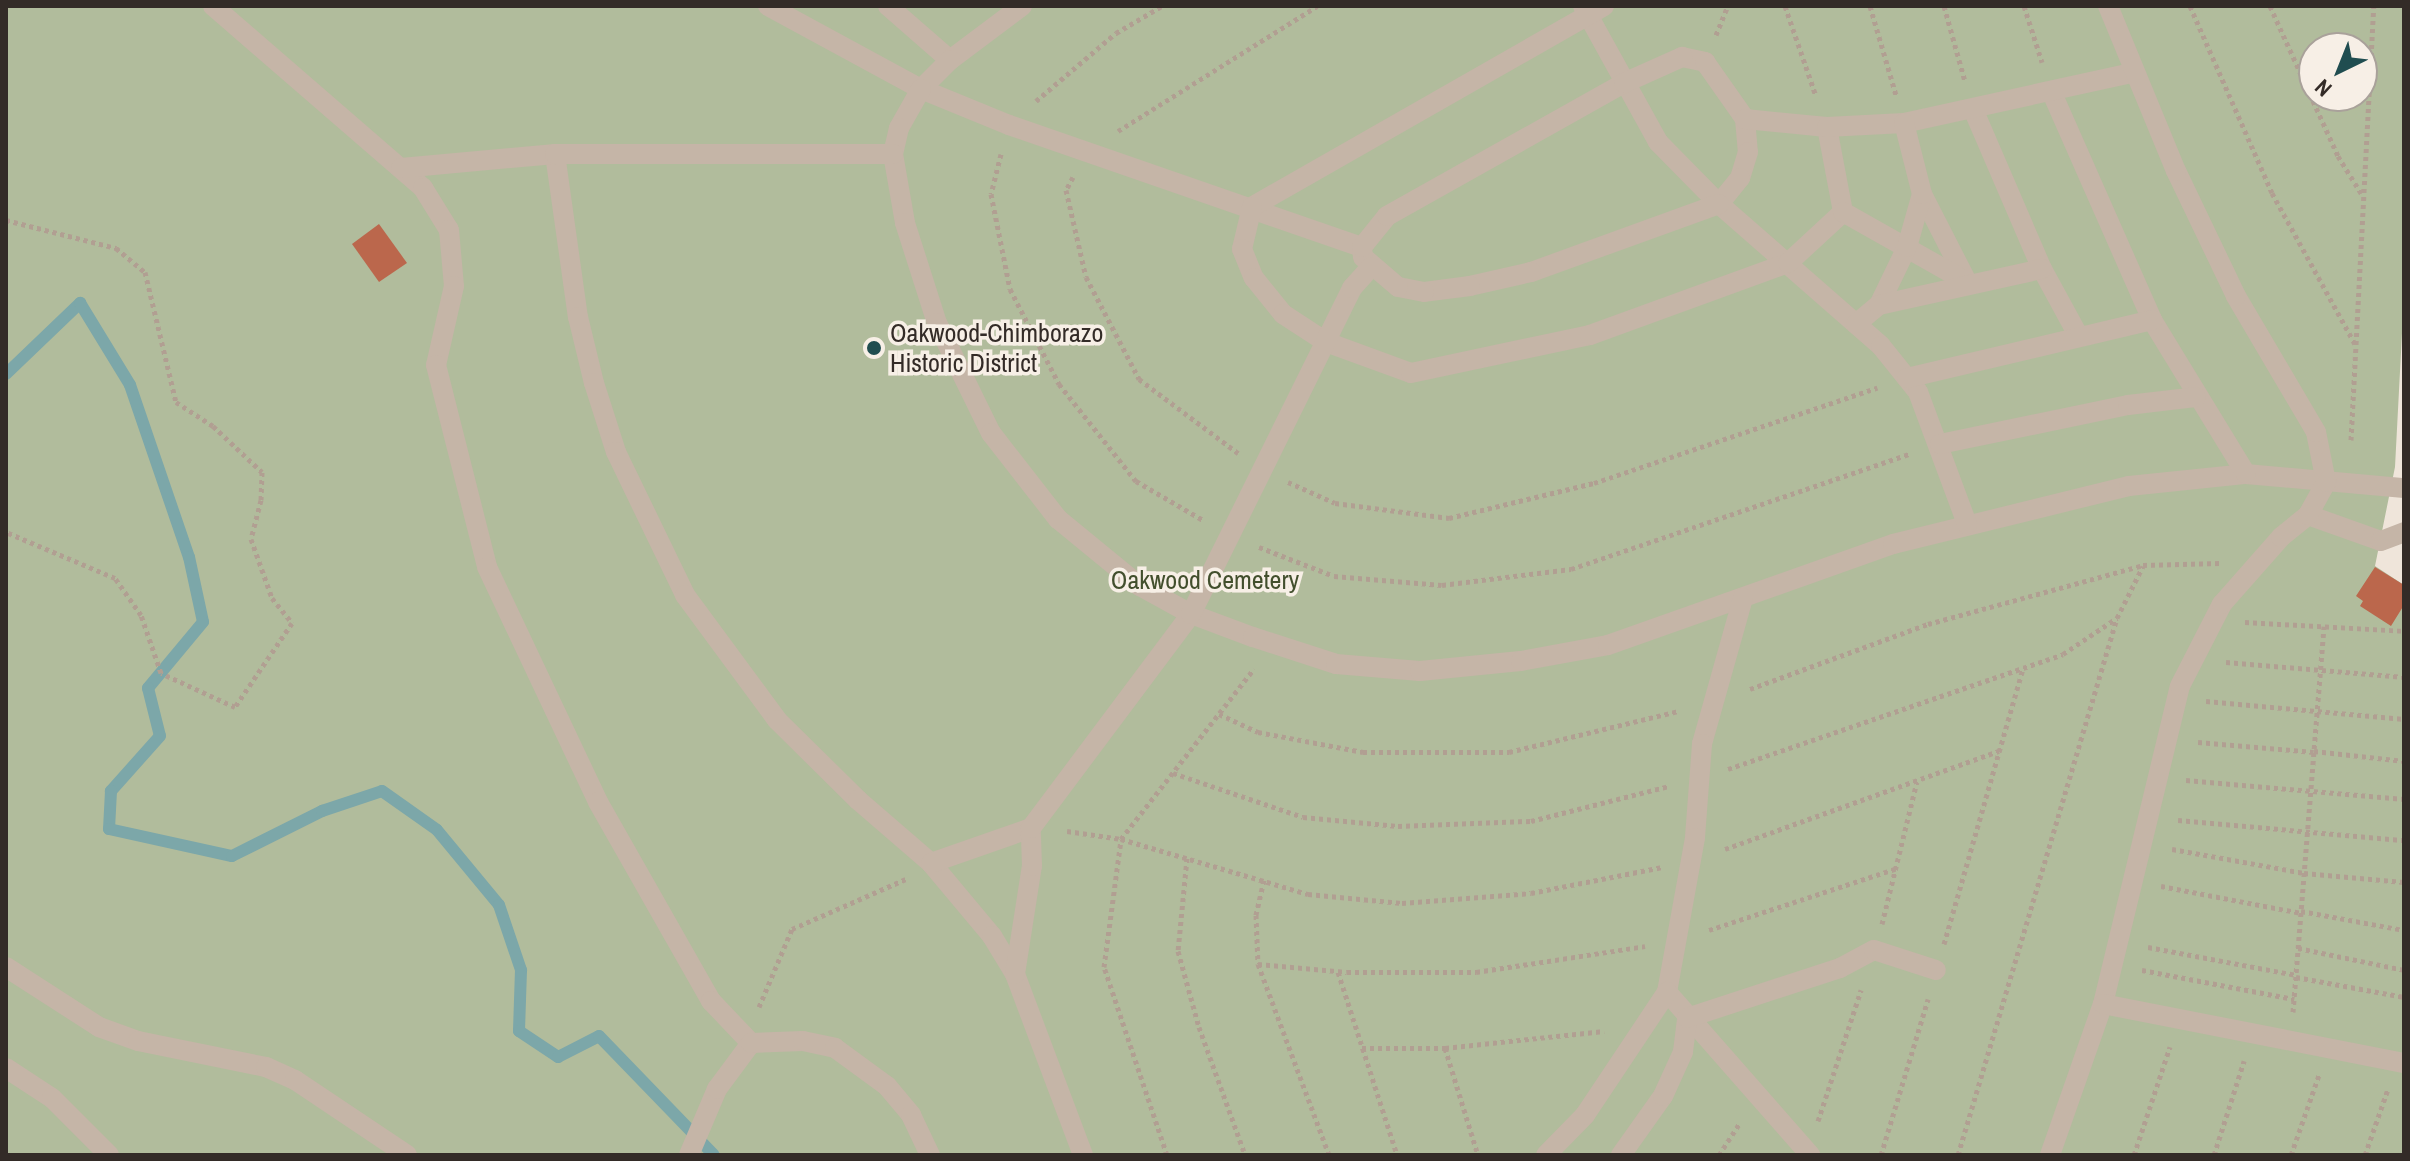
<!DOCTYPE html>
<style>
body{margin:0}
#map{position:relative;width:2410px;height:1161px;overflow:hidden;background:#efe5da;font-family:"Archivo Narrow",sans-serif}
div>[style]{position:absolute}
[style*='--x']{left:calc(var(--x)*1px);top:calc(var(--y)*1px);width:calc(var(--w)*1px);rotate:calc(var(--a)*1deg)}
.green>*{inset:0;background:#b1bc9c}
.stream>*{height:12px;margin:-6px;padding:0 6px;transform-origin:6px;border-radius:6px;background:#7ca7a9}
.building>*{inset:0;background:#bb674c}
.path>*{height:5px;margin-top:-2.5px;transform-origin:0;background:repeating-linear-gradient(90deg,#b19f92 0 4px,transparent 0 8px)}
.lane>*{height:20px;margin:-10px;padding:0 10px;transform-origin:10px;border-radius:10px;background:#c5b5a7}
.dots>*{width:22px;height:22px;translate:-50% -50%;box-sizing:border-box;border:4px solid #f7efe6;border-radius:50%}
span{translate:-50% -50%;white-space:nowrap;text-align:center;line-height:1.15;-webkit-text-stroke:7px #f7efe6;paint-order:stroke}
.poi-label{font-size:26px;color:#332b27}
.left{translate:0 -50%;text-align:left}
.park-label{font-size:26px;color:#424f2d}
.frame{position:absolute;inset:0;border:8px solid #332b27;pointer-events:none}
.north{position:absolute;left:2298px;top:32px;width:80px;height:80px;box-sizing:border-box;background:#f7efe6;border:2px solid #a9a19a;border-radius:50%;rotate:223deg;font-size:22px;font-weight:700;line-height:32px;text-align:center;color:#332b27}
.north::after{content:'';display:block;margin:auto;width:28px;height:36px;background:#204d50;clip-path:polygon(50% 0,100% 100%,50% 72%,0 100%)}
</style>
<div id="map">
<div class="green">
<i style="clip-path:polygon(evenodd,6px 6px,2404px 6px,2404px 295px,2395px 467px,2375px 566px,2404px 585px,2404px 1155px,6px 1155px,6px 6px,2314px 48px,2362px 48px,2362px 96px,2314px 96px,2314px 48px)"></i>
</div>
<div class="stream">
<i style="--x:6;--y:374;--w:103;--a:-43.8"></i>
<i style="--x:80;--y:303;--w:96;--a:58.6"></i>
<i style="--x:130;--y:385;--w:182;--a:71.1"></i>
<i style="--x:189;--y:557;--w:66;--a:77.8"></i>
<i style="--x:203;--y:622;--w:86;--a:129.8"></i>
<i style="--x:148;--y:688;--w:49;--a:76"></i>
<i style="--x:160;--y:736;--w:74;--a:131.7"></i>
<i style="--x:111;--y:791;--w:38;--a:93"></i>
<i style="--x:109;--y:829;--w:126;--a:12.4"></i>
<i style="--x:232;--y:856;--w:101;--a:-26.6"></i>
<i style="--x:322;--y:811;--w:63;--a:-18.4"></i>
<i style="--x:382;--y:791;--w:67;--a:35.3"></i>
<i style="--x:437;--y:830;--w:97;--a:50.4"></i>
<i style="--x:499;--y:905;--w:69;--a:71.3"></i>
<i style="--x:521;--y:970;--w:61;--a:91.9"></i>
<i style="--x:519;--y:1031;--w:47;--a:33.7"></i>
<i style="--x:558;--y:1057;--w:46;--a:-27.1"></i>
<i style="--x:599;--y:1036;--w:165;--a:46"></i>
</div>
<div class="building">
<i style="clip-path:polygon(379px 224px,407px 263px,379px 282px,352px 244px)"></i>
<i style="clip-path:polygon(2375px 567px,2404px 585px,2404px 605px,2391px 626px,2360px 606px,2363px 601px,2356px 596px)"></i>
</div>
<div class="path">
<i style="--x:1785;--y:6;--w:95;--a:71"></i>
<i style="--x:1870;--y:6;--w:93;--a:73.7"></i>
<i style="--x:1944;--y:6;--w:78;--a:74.4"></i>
<i style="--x:2024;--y:6;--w:59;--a:72.2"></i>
<i style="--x:2190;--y:6;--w:204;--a:66.3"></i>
<i style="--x:2272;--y:193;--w:172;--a:61.2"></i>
<i style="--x:2270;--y:6;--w:165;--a:65.6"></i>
<i style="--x:2338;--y:156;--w:44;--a:58.1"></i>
<i style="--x:1716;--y:35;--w:31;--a:-68"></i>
<i style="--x:1036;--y:101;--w:105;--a:-40.4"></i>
<i style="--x:1116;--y:33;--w:53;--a:-30.4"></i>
<i style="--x:1118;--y:131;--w:235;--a:-32.1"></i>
<i style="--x:1001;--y:154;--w:41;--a:104"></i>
<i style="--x:991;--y:194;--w:97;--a:78.7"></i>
<i style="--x:1010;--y:289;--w:107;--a:62.7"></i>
<i style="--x:1059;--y:384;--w:124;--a:51.6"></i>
<i style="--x:1136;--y:481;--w:78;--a:30.2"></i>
<i style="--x:1073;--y:177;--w:15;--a:118"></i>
<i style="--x:1066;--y:190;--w:89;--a:77.1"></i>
<i style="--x:1086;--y:277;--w:115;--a:62.5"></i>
<i style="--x:1139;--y:379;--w:124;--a:36.8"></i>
<i style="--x:6;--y:220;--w:114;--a:14.3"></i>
<i style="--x:116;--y:248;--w:38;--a:40"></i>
<i style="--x:145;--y:272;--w:134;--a:76.6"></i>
<i style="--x:176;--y:402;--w:44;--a:33"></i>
<i style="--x:213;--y:426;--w:67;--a:43.2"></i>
<i style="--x:262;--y:472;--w:28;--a:92"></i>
<i style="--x:261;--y:500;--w:40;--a:104.4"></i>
<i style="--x:251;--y:539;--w:63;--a:70.4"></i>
<i style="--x:272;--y:598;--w:32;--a:51"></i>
<i style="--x:292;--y:623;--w:102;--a:124.2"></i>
<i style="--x:235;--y:707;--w:81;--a:-155.3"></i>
<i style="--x:161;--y:673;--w:61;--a:-109"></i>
<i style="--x:141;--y:615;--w:45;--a:-125.1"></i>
<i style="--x:115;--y:578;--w:118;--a:-157.1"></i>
<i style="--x:2351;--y:440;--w:435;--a:-87"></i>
<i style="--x:1288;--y:482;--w:51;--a:24.1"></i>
<i style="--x:1335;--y:503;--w:115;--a:7.5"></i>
<i style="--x:1449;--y:518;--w:149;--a:-13.6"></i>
<i style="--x:1594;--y:483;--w:299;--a:-18.6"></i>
<i style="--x:1259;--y:547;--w:80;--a:21.1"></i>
<i style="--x:1334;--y:576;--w:108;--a:4.8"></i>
<i style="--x:1442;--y:585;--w:130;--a:-7.1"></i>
<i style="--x:1571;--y:569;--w:359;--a:-18.8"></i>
<i style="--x:2245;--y:622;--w:159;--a:3.2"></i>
<i style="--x:2226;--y:662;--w:179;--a:4.8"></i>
<i style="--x:1750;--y:689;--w:189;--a:-20.1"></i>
<i style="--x:1928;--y:624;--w:223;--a:-15.3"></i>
<i style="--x:2143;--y:565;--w:77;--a:-1.5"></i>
<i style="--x:2206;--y:701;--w:199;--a:5.2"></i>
<i style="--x:1219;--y:714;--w:43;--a:24.8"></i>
<i style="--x:1258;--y:732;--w:107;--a:10.8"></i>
<i style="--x:1363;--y:752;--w:146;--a:0"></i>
<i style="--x:1509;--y:752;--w:175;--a:-13.6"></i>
<i style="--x:2198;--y:742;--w:116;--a:4.9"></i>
<i style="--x:2314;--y:751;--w:91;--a:6.3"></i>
<i style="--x:1728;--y:769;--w:354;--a:-18.9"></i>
<i style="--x:2063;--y:654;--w:65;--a:-33.7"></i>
<i style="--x:1173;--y:773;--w:137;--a:18.7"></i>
<i style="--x:1303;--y:817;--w:95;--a:5.4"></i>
<i style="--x:1398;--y:826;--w:133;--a:-2.2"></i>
<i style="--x:1531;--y:821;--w:142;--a:-14.2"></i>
<i style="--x:2186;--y:780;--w:219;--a:5"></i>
<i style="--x:2178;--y:820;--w:227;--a:5.1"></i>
<i style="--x:1067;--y:831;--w:55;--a:8.4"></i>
<i style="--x:1121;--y:839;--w:195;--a:16.4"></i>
<i style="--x:1308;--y:894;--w:94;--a:5.5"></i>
<i style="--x:1402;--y:903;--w:129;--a:-4.4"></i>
<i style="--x:1531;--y:893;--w:134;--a:-11.2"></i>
<i style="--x:1725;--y:849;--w:291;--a:-19.7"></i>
<i style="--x:2172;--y:849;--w:134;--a:10.3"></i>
<i style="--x:2304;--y:873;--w:100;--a:5.1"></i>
<i style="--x:1187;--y:858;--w:93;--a:95.5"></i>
<i style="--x:1178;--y:951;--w:79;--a:74.6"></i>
<i style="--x:1199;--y:1027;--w:136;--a:70.2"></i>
<i style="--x:1264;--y:880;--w:36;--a:103"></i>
<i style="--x:1256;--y:915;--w:49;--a:87.7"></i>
<i style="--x:1258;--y:964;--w:204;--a:69.6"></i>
<i style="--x:2161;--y:886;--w:143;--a:10.9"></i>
<i style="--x:2301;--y:911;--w:105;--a:10.5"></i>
<i style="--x:1882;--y:924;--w:146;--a:-76.2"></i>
<i style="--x:1709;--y:930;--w:199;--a:-18.2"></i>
<i style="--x:1944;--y:944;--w:286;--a:-74"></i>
<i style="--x:2148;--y:947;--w:151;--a:10.7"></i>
<i style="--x:2298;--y:948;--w:108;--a:11.7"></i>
<i style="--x:1258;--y:964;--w:89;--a:5.1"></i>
<i style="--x:1347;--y:972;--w:129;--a:0"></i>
<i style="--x:1476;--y:972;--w:171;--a:-8.7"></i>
<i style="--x:2142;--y:970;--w:155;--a:10.8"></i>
<i style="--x:1338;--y:972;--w:192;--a:72.1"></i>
<i style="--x:2296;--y:977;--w:110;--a:10.5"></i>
<i style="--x:759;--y:1007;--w:85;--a:-67.1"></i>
<i style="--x:792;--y:929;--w:124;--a:-23.7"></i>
<i style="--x:2293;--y:1012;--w:387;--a:-85.4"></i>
<i style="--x:1362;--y:1048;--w:83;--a:0"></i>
<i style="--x:1445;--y:1048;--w:160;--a:-6.1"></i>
<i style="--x:1445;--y:1048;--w:112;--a:72.9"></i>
<i style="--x:1818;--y:1121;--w:138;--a:-71.8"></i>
<i style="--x:1167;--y:1155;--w:198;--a:-108.5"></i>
<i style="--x:1104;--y:967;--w:129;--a:-82.4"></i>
<i style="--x:1121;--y:839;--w:216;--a:-52"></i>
<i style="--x:1719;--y:1155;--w:38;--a:-57"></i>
<i style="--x:1881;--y:1155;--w:163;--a:-73.2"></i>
<i style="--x:1958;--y:1155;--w:560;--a:-73.51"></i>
<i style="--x:2117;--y:618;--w:58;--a:-63.4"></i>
<i style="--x:2134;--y:1155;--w:114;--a:-71.6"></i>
<i style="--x:2214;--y:1155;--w:99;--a:-72.3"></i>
<i style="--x:2291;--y:1155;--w:85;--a:-70.7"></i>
<i style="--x:2365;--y:1155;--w:70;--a:-70.8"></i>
</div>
<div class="lane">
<i style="--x:213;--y:6;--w:278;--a:40.9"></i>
<i style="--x:423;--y:188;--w:49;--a:58.2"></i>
<i style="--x:449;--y:230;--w:56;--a:84.9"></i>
<i style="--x:454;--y:286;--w:81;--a:102.8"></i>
<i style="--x:436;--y:365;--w:208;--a:75.8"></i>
<i style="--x:487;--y:567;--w:260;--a:64.7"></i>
<i style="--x:598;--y:802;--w:229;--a:60.4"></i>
<i style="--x:711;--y:1001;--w:58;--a:46.4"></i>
<i style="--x:768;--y:6;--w:174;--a:28.5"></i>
<i style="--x:921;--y:89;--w:95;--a:22.2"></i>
<i style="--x:1009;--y:125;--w:373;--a:19.1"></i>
<i style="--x:888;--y:6;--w:82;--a:41.1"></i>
<i style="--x:1022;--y:6;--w:90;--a:143.1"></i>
<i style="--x:950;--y:60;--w:41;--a:135"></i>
<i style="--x:921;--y:89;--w:45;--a:119.4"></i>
<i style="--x:899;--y:128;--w:27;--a:103"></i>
<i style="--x:893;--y:154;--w:70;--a:80.1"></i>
<i style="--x:905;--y:223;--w:105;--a:72.3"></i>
<i style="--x:937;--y:323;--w:123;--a:63.9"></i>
<i style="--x:991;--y:433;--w:109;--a:52.1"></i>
<i style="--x:1058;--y:519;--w:106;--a:39.3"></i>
<i style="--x:1140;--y:586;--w:58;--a:28.8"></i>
<i style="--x:1191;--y:614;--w:66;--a:20.4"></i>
<i style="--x:1253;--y:637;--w:87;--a:18"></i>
<i style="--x:1336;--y:664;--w:84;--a:4.8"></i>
<i style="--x:1420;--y:671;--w:101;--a:-5.7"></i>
<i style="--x:1521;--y:661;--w:88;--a:-10.4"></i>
<i style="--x:1608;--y:645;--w:302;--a:-19.5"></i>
<i style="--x:1893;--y:544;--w:243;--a:-13.8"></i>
<i style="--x:2129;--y:486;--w:118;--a:-5.9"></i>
<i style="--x:2246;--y:474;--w:159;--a:5.1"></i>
<i style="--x:1583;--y:6;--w:155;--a:61.1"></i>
<i style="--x:1658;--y:142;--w:87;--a:45.5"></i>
<i style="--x:1719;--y:204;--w:215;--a:41.2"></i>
<i style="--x:1881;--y:346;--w:59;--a:51.2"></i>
<i style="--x:1918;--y:392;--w:141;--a:69.6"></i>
<i style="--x:1604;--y:6;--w:405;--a:150.3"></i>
<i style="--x:1252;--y:207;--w:43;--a:103.4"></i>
<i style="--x:1242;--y:249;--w:31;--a:68"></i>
<i style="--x:1254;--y:278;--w:46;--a:51.1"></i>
<i style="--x:1283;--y:314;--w:51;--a:33.1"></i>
<i style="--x:1326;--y:342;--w:90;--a:20"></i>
<i style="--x:1411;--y:373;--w:183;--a:-12"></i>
<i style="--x:1590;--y:335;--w:211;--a:-20"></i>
<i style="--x:1788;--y:263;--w:75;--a:-42.8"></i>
<i style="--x:1843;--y:212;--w:86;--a:-100.7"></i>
<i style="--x:1682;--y:57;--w:24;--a:12"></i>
<i style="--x:1705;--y:62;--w:70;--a:54.9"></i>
<i style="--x:1745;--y:119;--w:33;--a:85"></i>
<i style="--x:1748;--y:152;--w:27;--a:107"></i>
<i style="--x:1740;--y:178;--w:33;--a:129"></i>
<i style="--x:1719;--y:204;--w:200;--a:160.1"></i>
<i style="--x:1531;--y:272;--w:63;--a:167.1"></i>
<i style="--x:1470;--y:286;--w:46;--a:172.6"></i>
<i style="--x:1424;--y:292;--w:26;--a:-169"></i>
<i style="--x:1398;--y:287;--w:46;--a:-139.4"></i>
<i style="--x:1363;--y:257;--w:10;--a:-96"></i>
<i style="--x:1362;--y:247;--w:40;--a:-51"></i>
<i style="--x:1387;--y:216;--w:272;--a:-29.3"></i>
<i style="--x:1624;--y:83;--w:64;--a:-24.1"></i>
<i style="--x:2052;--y:93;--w:248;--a:66.2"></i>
<i style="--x:2152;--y:320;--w:180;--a:58.6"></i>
<i style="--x:1973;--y:109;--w:174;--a:66.7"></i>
<i style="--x:2042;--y:269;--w:77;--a:61.4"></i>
<i style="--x:1745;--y:119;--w:82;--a:5.6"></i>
<i style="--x:1827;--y:127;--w:77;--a:-3"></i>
<i style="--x:1904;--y:123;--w:233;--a:-12.4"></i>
<i style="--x:555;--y:154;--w:165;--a:82"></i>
<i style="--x:578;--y:317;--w:68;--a:76.4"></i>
<i style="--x:594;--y:383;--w:72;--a:72.3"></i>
<i style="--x:616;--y:452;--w:159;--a:64.2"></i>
<i style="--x:685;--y:595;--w:155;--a:53.6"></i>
<i style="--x:777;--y:720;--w:114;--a:44.6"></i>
<i style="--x:858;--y:800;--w:96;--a:40.8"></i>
<i style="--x:931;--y:863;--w:95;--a:50.1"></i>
<i style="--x:992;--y:936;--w:44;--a:58.8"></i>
<i style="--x:401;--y:168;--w:155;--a:-5.2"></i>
<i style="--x:555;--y:154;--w:338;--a:0"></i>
<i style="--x:1922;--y:194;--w:99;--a:62.9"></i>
<i style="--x:1843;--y:212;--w:142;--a:29.4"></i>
<i style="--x:1879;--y:305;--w:64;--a:-64.2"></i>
<i style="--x:1907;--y:247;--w:55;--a:-74.2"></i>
<i style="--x:1922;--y:194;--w:73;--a:-104.2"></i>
<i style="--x:1856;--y:324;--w:30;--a:-40"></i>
<i style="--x:1879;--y:305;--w:167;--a:-12.5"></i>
<i style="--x:1907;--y:378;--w:252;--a:-13.3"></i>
<i style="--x:1940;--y:444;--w:192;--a:-11.7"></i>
<i style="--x:2128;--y:405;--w:68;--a:-6.7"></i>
<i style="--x:2308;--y:515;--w:77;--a:19.6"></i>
<i style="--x:2381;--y:541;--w:25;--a:-21"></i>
<i style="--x:1743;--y:598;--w:152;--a:105.7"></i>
<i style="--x:1702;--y:744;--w:94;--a:94.3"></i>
<i style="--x:1695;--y:838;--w:157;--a:100.3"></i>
<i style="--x:1667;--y:992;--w:217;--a:48.7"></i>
<i style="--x:931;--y:863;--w:106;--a:-19.3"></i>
<i style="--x:6;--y:967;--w:111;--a:32.8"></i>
<i style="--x:99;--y:1027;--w:41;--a:19.7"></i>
<i style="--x:138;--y:1041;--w:131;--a:11.5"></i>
<i style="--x:266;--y:1067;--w:32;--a:24"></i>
<i style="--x:295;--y:1080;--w:135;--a:33.8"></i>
<i style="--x:2103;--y:1004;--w:327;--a:-76.4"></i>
<i style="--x:2180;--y:686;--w:92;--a:-62.9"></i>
<i style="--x:2222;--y:604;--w:89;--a:-48.6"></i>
<i style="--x:2281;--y:537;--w:35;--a:-39"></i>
<i style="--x:2308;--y:515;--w:38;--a:-61"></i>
<i style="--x:2326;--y:482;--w:51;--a:-101.3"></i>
<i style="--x:2316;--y:432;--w:158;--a:-120.5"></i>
<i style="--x:2236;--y:296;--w:139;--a:-115.6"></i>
<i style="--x:2176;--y:171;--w:178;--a:-112.4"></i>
<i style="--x:6;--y:1068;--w:55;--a:33.1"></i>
<i style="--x:52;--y:1098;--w:81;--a:45"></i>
<i style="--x:689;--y:1155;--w:72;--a:-67"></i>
<i style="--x:717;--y:1089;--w:57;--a:-53.5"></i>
<i style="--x:751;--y:1043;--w:52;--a:-2.2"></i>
<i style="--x:803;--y:1041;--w:33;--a:12"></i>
<i style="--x:835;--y:1048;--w:64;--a:36.2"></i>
<i style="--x:887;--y:1086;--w:38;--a:50"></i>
<i style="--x:911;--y:1115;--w:44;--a:64.6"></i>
<i style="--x:1083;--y:1155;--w:193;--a:-110.6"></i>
<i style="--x:1015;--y:974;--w:109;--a:-81.1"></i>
<i style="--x:1032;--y:866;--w:38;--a:-92"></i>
<i style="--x:1031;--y:828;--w:267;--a:-53.2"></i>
<i style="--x:1191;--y:614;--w:364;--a:-63.7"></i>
<i style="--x:1352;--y:288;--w:28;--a:-48"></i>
<i style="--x:1546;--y:1155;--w:56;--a:-45.7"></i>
<i style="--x:1585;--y:1115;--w:148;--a:-56.3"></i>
<i style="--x:1621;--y:1155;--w:72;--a:-54.6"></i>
<i style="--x:1663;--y:1096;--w:48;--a:-65.6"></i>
<i style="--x:1683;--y:1052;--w:34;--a:-83"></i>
<i style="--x:1687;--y:1018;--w:161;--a:-18.1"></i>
<i style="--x:1840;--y:968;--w:38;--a:-28"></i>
<i style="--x:1874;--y:950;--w:65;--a:17.9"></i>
<i style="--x:2050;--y:1155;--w:160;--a:-70.7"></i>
<i style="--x:2103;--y:1004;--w:307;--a:11.1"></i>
</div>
<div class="dots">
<i style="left:874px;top:348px;background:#204d50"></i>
</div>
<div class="poi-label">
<span class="left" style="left:890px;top:348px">Oakwood-Chimborazo<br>Historic District</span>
</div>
<div class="park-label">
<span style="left:1205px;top:580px">Oakwood Cemetery</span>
</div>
<div class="frame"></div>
<div class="north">N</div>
</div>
